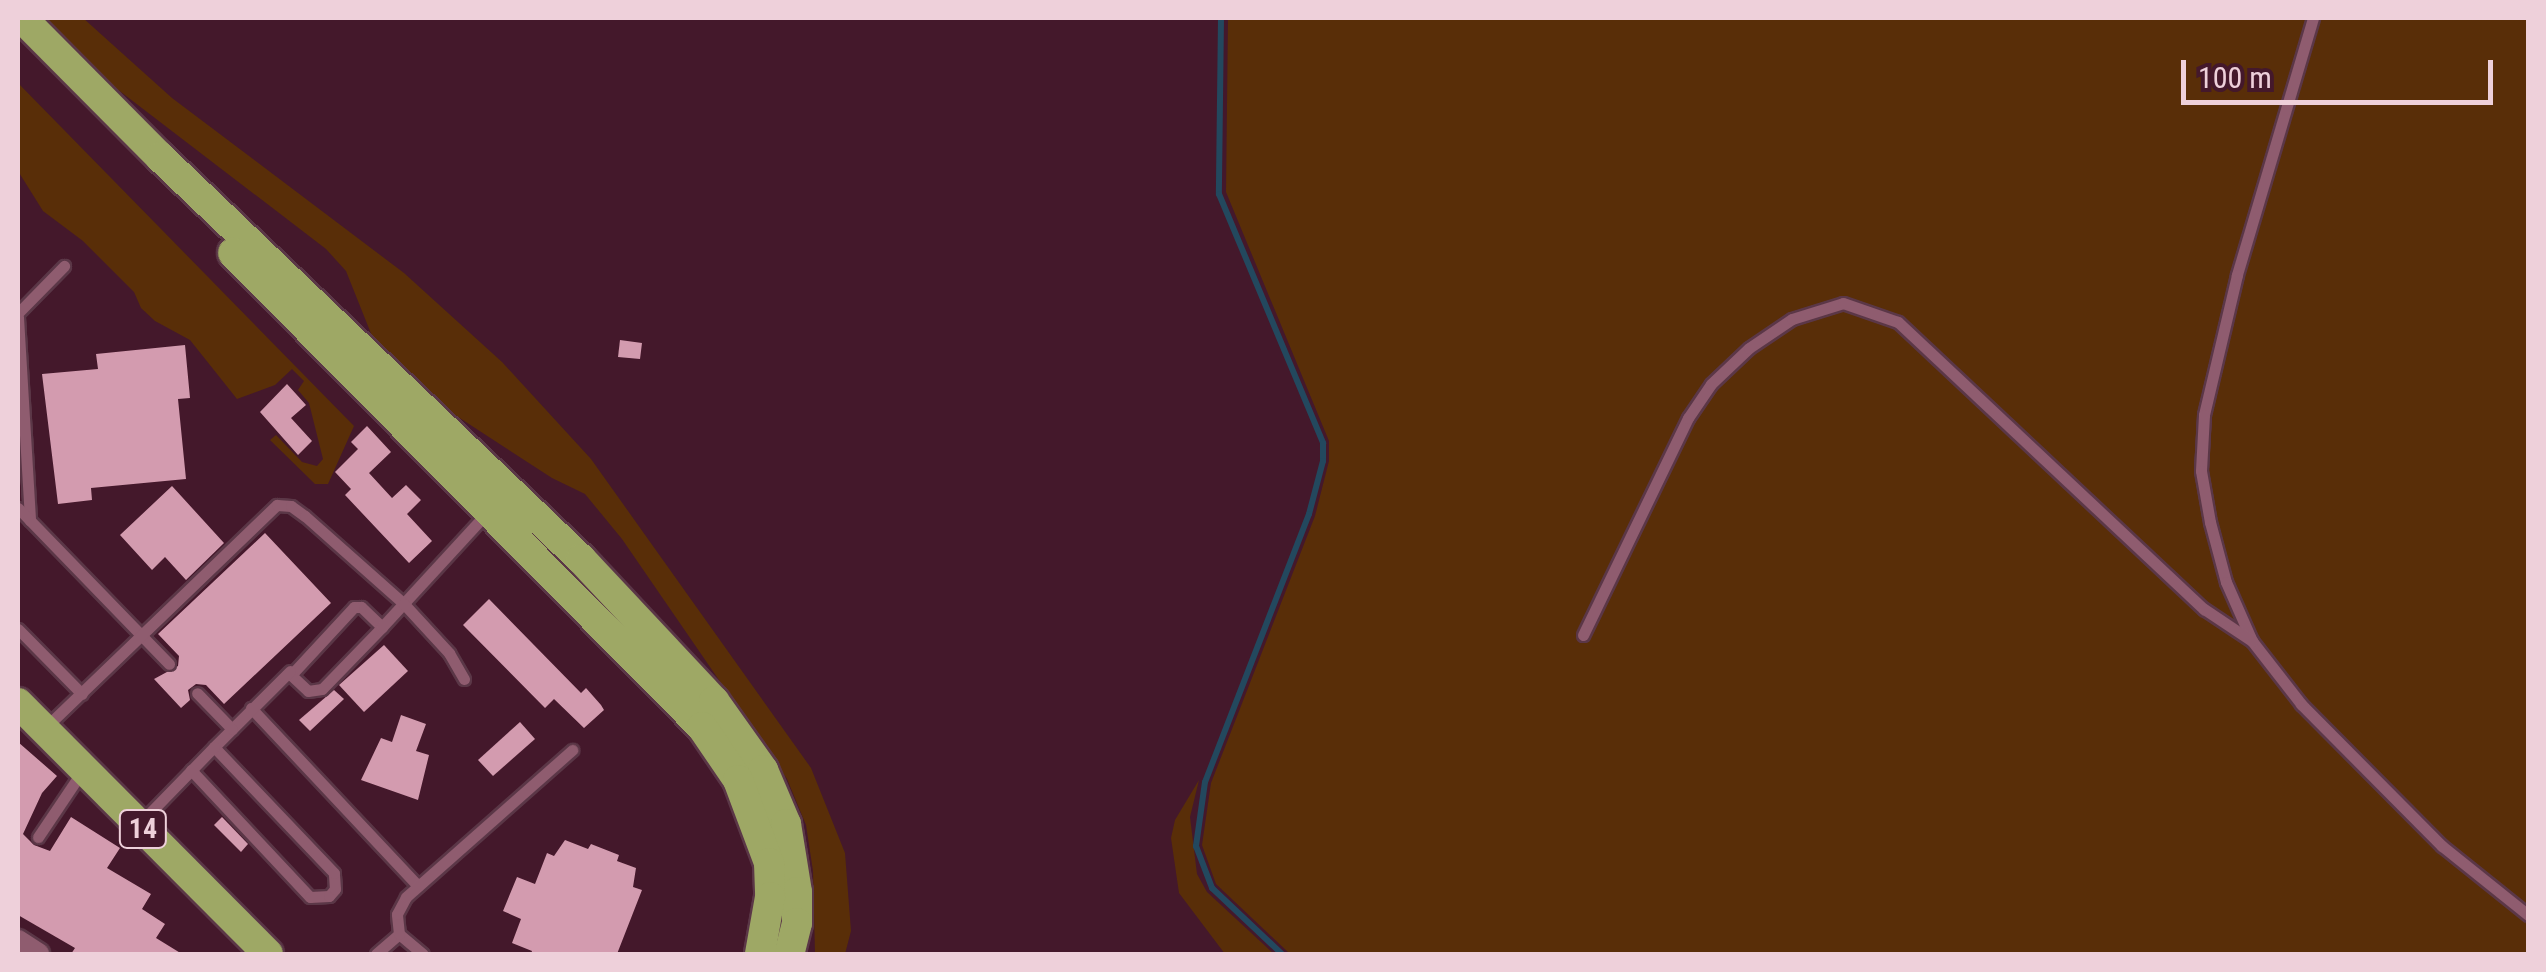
<!DOCTYPE html>
<style>
body{margin:0}
#map{position:relative;width:2546px;height:972px;overflow:hidden;background:#44182b;font-family:"Roboto Condensed",sans-serif}
div>[style]{position:absolute}
[style*='--x']{left:calc(var(--x)*1px);top:calc(var(--y)*1px);width:calc(var(--w)*1px);rotate:calc(var(--a)*1deg)}
.green>*{inset:0;background:#592e08}
.stream>*{height:6px;margin:-3px;padding:0 3px;transform-origin:3px;border-radius:3px;background:#23485e}
.building>*{inset:0;background:#d39baf}
.roads{filter:drop-shadow(2px 0 #5b3747) drop-shadow(-2px 0 #5b3747) drop-shadow(0 2px #5b3747) drop-shadow(0 -2px #5b3747)}
.lane>*{height:11px;margin:-5.5px;padding:0 5.5px;transform-origin:5.5px;border-radius:5.5px;background:#8f5c6f}
.street>*{height:22px;margin:-11px;padding:0 11px;transform-origin:11px;border-radius:11px;background:#8f5c6f}
.highway>*{height:30px;margin:-15px;padding:0 15px;transform-origin:15px;border-radius:15px;background:#9ea865}
span{translate:-50% -50%;white-space:nowrap;text-align:center;line-height:1.15;-webkit-text-stroke:10px #44182b;paint-order:stroke}
.shield-label span{padding:2px 8px;background:#44182b;border:2px solid;border-radius:8px;-webkit-text-stroke-width:0}
.shield-label{font-size:28px;color:#eed0da;font-weight:700}
.frame{position:absolute;inset:0;border:20px solid #eed0da;pointer-events:none}
.scale{position:absolute;left:2181px;top:60px;width:312px;height:45px;box-sizing:border-box;border:5px solid #eed0da;border-top:0;padding-left:12px;font-size:30px;line-height:35px;white-space:nowrap;color:#eed0da;-webkit-text-stroke:8px #44182b;paint-order:stroke}
</style>
<div id="map">
<div class="green">
<i style="clip-path:polygon(44px 18px,83px 18px,172px 98px,404px 273px,502px 362px,591px 459px,811px 768px,845px 853px,851px 931px,845px 954px,815px 954px,813px 871px,806px 825px,787px 779px,622px 539px,585px 494px,552px 478px,449px 411px,372px 336px,346px 271px,326px 249px,104px 79px)"></i>
<i style="clip-path:polygon(1228px 18px,2528px 18px,2528px 954px,1290px 954px,1216px 884px,1202px 845px,1211px 783px,1315px 516px,1329px 461px,1329px 441px,1226px 192px)"></i>
<i style="clip-path:polygon(18px 83px,354px 426px,328px 484px,315px 484px,270px 440px,276px 435px,302px 462px,317px 466px,323px 459px,309px 403px,298px 390px,304px 381px,292px 369px,275px 385px,237px 399px,190px 340px,155px 321px,141px 308px,134px 292px,83px 241px,43px 211px,18px 171px)"></i>
<i style="clip-path:polygon(1199px 780px,1190px 817px,1197px 874px,1207px 892px,1274px 954px,1225px 954px,1179px 893px,1171px 838px,1175px 820px)"></i>
</div>
<div class="stream">
<i style="--x:1221;--y:18;--w:176;--a:90.7"></i>
<i style="--x:1219;--y:194;--w:270;--a:67.3"></i>
<i style="--x:1323;--y:443;--w:18;--a:90"></i>
<i style="--x:1323;--y:461;--w:55;--a:104.8"></i>
<i style="--x:1309;--y:514;--w:287;--a:111.2"></i>
<i style="--x:1205;--y:782;--w:65;--a:98"></i>
<i style="--x:1196;--y:846;--w:45;--a:69.1"></i>
<i style="--x:1212;--y:888;--w:96;--a:43.3"></i>
</div>
<div class="building">
<i style="clip-path:polygon(620px 340px,642px 343px,640px 359px,618px 357px)"></i>
<i style="clip-path:polygon(185px 345px,190px 398px,178px 399px,186px 479px,91px 488px,92px 500px,58px 504px,42px 374px,98px 369px,96px 354px)"></i>
<i style="clip-path:polygon(287px 384px,306px 405px,291px 418px,312px 441px,298px 455px,260px 412px)"></i>
<i style="clip-path:polygon(367px 426px,391px 452px,369px 473px,392px 498px,406px 485px,421px 500px,407px 514px,432px 541px,409px 563px,345px 495px,351px 489px,335px 472px,358px 449px,351px 442px)"></i>
<i style="clip-path:polygon(172px 486px,224px 543px,186px 580px,165px 557px,152px 570px,120px 535px)"></i>
<i style="clip-path:polygon(265px 533px,331px 603px,224px 704px,206px 685px,196px 684px,188px 690px,190px 700px,181px 708px,154px 679px,178px 666px,179px 656px,158px 634px)"></i>
<i style="clip-path:polygon(489px 599px,581px 693px,586px 688px,601px 705px,604px 710px,584px 728px,554px 699px,545px 708px,463px 625px)"></i>
<i style="clip-path:polygon(384px 645px,408px 671px,364px 712px,339px 685px)"></i>
<i style="clip-path:polygon(334px 690px,344px 699px,310px 731px,299px 720px)"></i>
<i style="clip-path:polygon(401px 715px,426px 724px,416px 751px,429px 755px,418px 800px,361px 780px,381px 738px,392px 742px)"></i>
<i style="clip-path:polygon(520px 722px,535px 739px,493px 776px,478px 760px)"></i>
<i style="clip-path:polygon(18px 742px,57px 776px,42px 793px,23px 834px,34px 845px,50px 851px,71px 817px,120px 848px,107px 868px,151px 894px,142px 909px,165px 924px,156px 938px,182px 954px,71px 954px,75px 948px,18px 915px)"></i>
<i style="clip-path:polygon(222px 817px,248px 844px,241px 852px,214px 825px)"></i>
<i style="clip-path:polygon(565px 840px,588px 849px,591px 844px,619px 855px,617px 861px,636px 868px,633px 887px,642px 890px,617px 954px,531px 954px,532px 951px,512px 943px,521px 919px,503px 911px,517px 877px,535px 884px,547px 853px,554px 856px)"></i>
</div>
<div class="roads">
<div class="lane">
<i style="--x:2313;--y:18;--w:268;--a:106.5"></i>
<i style="--x:2237;--y:275;--w:144;--a:103.3"></i>
<i style="--x:2204;--y:415;--w:56;--a:93.1"></i>
<i style="--x:2201;--y:471;--w:52;--a:80"></i>
<i style="--x:2210;--y:522;--w:62;--a:75.1"></i>
<i style="--x:2226;--y:582;--w:64;--a:66.2"></i>
<i style="--x:2252;--y:641;--w:80;--a:52.1"></i>
<i style="--x:2301;--y:704;--w:200;--a:45.2"></i>
<i style="--x:2442;--y:846;--w:110;--a:38.7"></i>
<i style="--x:18;--y:313;--w:66;--a:-45.6"></i>
<i style="--x:18;--y:317;--w:204;--a:86.6"></i>
<i style="--x:18;--y:508;--w:217;--a:45.9"></i>
<i style="--x:382;--y:627;--w:29;--a:-136"></i>
<i style="--x:361;--y:607;--w:7;--a:180"></i>
<i style="--x:354;--y:607;--w:93;--a:132.8"></i>
<i style="--x:291;--y:675;--w:23;--a:43"></i>
<i style="--x:308;--y:691;--w:14;--a:-8"></i>
<i style="--x:322;--y:689;--w:86;--a:-45.9"></i>
<i style="--x:382;--y:627;--w:154;--a:-47.4"></i>
<i style="--x:18;--y:629;--w:91;--a:45.4"></i>
<i style="--x:1583;--y:635;--w:241;--a:-64.2"></i>
<i style="--x:1688;--y:418;--w:41;--a:-55.9"></i>
<i style="--x:1711;--y:384;--w:52;--a:-43.5"></i>
<i style="--x:1749;--y:348;--w:52;--a:-34"></i>
<i style="--x:1792;--y:319;--w:53;--a:-17.4"></i>
<i style="--x:1843;--y:303;--w:58;--a:19.1"></i>
<i style="--x:1898;--y:322;--w:420;--a:43.2"></i>
<i style="--x:2204;--y:609;--w:58;--a:33.7"></i>
<i style="--x:251;--y:708;--w:244;--a:46.8"></i>
<i style="--x:47;--y:726;--w:319;--a:-43.9"></i>
<i style="--x:277;--y:505;--w:14;--a:4"></i>
<i style="--x:291;--y:506;--w:17;--a:36"></i>
<i style="--x:305;--y:516;--w:132;--a:41.6"></i>
<i style="--x:404;--y:604;--w:67;--a:47.4"></i>
<i style="--x:449;--y:653;--w:30;--a:60"></i>
<i style="--x:232;--y:729;--w:82;--a:-45"></i>
<i style="--x:191;--y:770;--w:174;--a:46.9"></i>
<i style="--x:310;--y:897;--w:19;--a:-3"></i>
<i style="--x:329;--y:896;--w:9;--a:-49"></i>
<i style="--x:335;--y:889;--w:16;--a:-94"></i>
<i style="--x:334;--y:873;--w:174;--a:-133.6"></i>
<i style="--x:214;--y:747;--w:25;--a:-45"></i>
<i style="--x:232;--y:729;--w:50;--a:-134.2"></i>
<i style="--x:140;--y:823;--w:106;--a:-45.8"></i>
<i style="--x:38;--y:837;--w:81;--a:-56.1"></i>
<i style="--x:399;--y:934;--w:31;--a:40"></i>
<i style="--x:376;--y:954;--w:30;--a:-41"></i>
<i style="--x:399;--y:934;--w:20;--a:-96"></i>
<i style="--x:397;--y:914;--w:19;--a:-62"></i>
<i style="--x:406;--y:897;--w:222;--a:-41.5"></i>
</div>
<div class="street">
<i style="--x:18;--y:941;--w:24;--a:33"></i>
</div>
<div class="highway">
<i style="--x:22;--y:18;--w:196;--a:45.2"></i>
<i style="--x:160;--y:157;--w:582;--a:43.68"></i>
<i style="--x:581;--y:559;--w:195;--a:46.9"></i>
<i style="--x:714;--y:701;--w:85;--a:54.6"></i>
<i style="--x:763;--y:770;--w:59;--a:66.9"></i>
<i style="--x:786;--y:824;--w:69;--a:80.8"></i>
<i style="--x:797;--y:892;--w:31;--a:90"></i>
<i style="--x:797;--y:923;--w:32;--a:104"></i>
<i style="--x:233;--y:253;--w:667;--a:45.3"></i>
<i style="--x:702;--y:727;--w:64;--a:55.8"></i>
<i style="--x:738;--y:780;--w:89;--a:69.5"></i>
<i style="--x:769;--y:863;--w:34;--a:88"></i>
<i style="--x:770;--y:897;--w:58;--a:100"></i>
<i style="--x:18;--y:703;--w:354;--a:45.1"></i>
</div>
</div>
<div class="shield-label">
<span style="left:143px;top:829px">14</span>
</div>
<div class="frame"></div>
<div class="scale">100 m</div>
</div>
